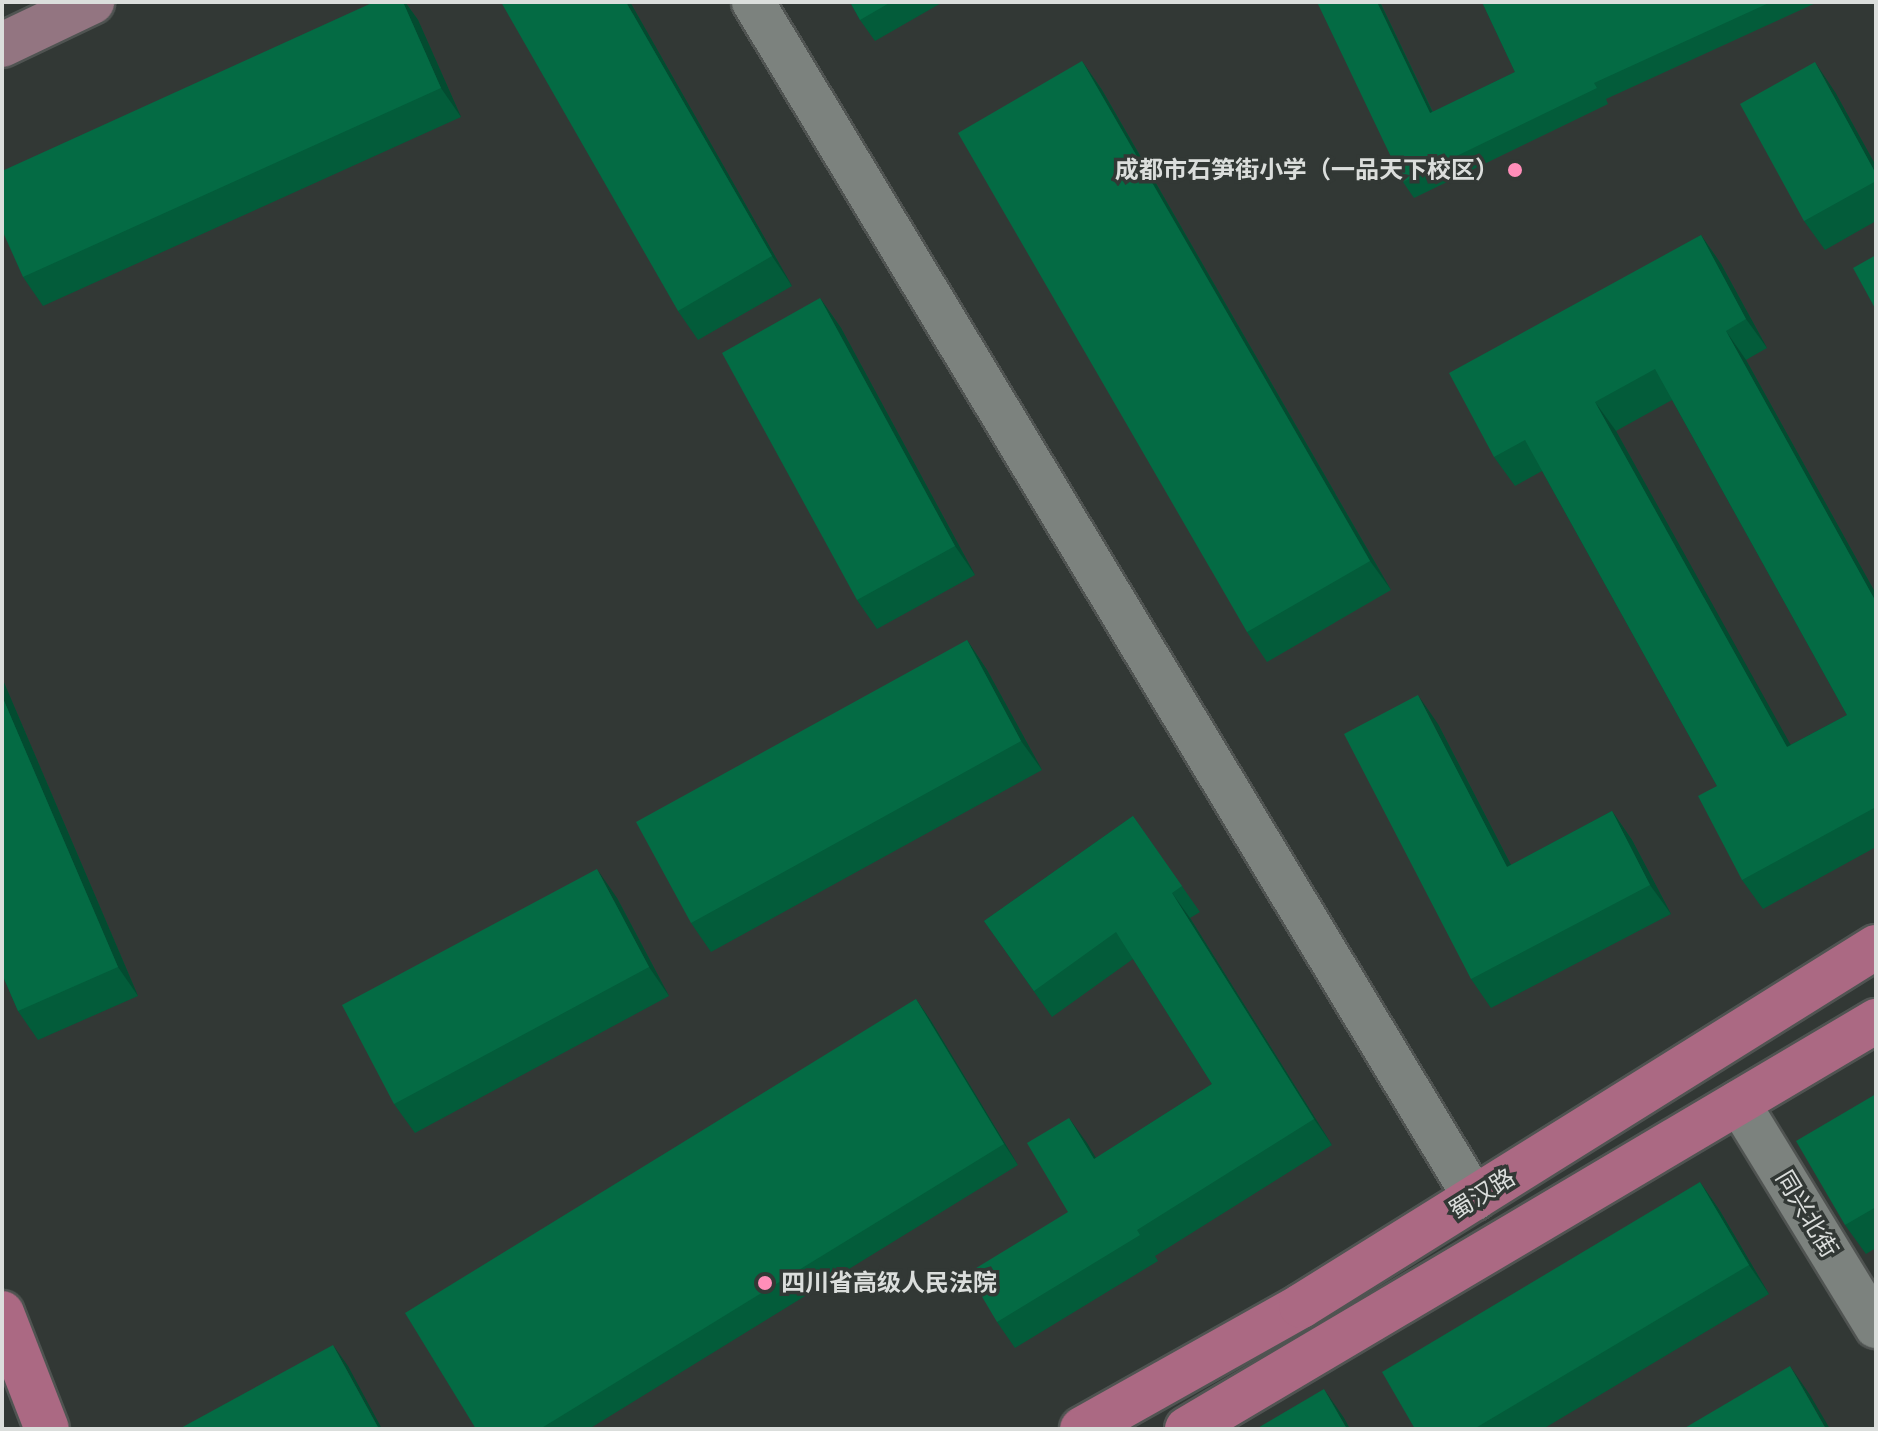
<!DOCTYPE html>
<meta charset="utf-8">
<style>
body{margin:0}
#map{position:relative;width:1878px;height:1431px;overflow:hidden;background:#323835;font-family:"PT Sans Narrow","Noto Sans SC",sans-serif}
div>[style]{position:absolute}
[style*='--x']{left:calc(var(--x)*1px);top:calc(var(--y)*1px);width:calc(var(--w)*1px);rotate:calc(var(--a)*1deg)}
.roads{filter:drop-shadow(2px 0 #505452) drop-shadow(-2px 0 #505452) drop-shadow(0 2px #505452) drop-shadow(0 -2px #505452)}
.street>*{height:42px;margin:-21px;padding:0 21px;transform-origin:21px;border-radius:21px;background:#7c827e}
.secondary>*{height:44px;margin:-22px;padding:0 22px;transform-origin:22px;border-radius:22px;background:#937581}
.primary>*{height:44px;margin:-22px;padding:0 22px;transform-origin:22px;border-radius:22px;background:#ab6983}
.wall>*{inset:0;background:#035c3a}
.shaded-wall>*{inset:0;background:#034b30}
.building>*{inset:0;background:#046b44}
.dots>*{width:22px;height:22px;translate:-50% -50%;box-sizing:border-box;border:4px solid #323835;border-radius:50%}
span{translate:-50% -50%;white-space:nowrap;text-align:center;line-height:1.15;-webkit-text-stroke:7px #323835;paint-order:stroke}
.poi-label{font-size:24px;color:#dbdedc;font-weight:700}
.right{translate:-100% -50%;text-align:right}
.left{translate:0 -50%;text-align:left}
.street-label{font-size:24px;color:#dbdedc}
.frame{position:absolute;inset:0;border:4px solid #dbdedc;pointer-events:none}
</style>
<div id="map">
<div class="roads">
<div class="street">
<i style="--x:753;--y:2;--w:1398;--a:58.9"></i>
<i style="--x:1738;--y:1102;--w:264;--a:58.5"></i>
</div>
<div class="secondary">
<i style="--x:2;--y:45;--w:100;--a:-25.5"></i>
</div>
<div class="primary">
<i style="--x:2;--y:1313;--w:124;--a:68.8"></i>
<i style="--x:1082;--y:1429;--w:251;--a:-29.3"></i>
<i style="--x:1301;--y:1306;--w:678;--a:-31.98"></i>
<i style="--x:1187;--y:1429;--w:801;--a:-30.63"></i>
</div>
</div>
<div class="wall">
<i style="clip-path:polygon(374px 2px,405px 2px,418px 20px,461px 117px,43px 306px,23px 277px)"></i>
<i style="clip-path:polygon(630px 2px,792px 286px,698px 340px,678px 311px)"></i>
<i style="clip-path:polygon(850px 2px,943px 2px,875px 41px,860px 20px)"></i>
<i style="clip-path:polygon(1380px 2px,1433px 112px,1515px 72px,1482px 2px,1818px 2px,1606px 99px,1608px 104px,1414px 198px,1403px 182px)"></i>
<i style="clip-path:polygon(1082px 61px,1102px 90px,1391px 590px,1267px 662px,1247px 632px)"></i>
<i style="clip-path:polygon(1835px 92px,1876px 166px,1876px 221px,1825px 250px,1804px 221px)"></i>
<i style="clip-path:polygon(evenodd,1701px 235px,1721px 264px,1767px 348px,1746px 360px,1876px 594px,1876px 847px,1763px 909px,1742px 880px,1717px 786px,1542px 471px,1515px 486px,1494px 457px,1701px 235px,1672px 400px,1847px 715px,1790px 745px,1616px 431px,1672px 400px)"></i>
<i style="clip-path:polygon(820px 298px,841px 328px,975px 575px,877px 629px,857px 600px)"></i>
<i style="clip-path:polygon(967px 640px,987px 670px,1042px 770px,711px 952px,691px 923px)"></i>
<i style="clip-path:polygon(2px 678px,138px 996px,38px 1040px,18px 1011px,2px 974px)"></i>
<i style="clip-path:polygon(1438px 724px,1511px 865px,1612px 811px,1632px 840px,1671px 914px,1491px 1008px,1471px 979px)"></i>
<i style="clip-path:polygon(1133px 816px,1200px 912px,1190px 918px,1332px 1145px,1155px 1256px,1158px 1261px,1015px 1348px,997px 1322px,1068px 1212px,1069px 1118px,1096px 1158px,1212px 1084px,1133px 959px,1052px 1017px,984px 921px)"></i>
<i style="clip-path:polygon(617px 898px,669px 996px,415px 1133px,394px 1104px)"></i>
<i style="clip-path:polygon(916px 999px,931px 1021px,1018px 1165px,589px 1429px,476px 1429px)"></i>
<i style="clip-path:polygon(1876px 1094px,1876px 1248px,1866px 1254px,1845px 1225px)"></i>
<i style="clip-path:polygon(1700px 1182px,1720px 1211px,1769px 1294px,1543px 1429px,1415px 1429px)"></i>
</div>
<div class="shaded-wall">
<i style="clip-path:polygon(403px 2px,405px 2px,418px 20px,461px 117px,441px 88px)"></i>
<i style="clip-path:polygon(626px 2px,630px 2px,792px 286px,772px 256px)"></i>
<i style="clip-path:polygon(1377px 2px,1380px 2px,1441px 130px,1430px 113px)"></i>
<i style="clip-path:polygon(1082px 61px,1102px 90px,1391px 590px,1370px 561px)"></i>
<i style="clip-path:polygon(1815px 62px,1835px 92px,1876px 166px,1876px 174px)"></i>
<i style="clip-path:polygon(1701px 235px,1721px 264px,1767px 348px,1746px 319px)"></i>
<i style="clip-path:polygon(820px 298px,841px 328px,975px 575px,955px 546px)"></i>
<i style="clip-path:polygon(1726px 331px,1746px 360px,1876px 594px,1876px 602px)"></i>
<i style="clip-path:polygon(1595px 402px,1616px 431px,1808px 776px,1787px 747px)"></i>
<i style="clip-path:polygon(967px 640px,987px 670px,1042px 770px,1021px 741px)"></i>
<i style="clip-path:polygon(2px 678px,138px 996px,118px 967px,2px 696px)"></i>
<i style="clip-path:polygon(1418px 695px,1438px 724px,1527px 896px,1507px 867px)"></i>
<i style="clip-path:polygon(1612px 811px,1632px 840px,1671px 914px,1650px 885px)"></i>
<i style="clip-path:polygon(597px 869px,617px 898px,669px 996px,649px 967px)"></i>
<i style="clip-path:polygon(1172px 893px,1190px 918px,1332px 1145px,1314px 1119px)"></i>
<i style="clip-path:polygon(916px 999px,931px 1021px,1018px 1165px,1004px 1144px)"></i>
<i style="clip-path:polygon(1069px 1118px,1087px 1143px,1112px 1185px,1094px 1159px)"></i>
<i style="clip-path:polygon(1700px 1182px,1720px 1211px,1769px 1294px,1749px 1265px)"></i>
<i style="clip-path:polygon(333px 1345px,348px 1366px,382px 1429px,379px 1429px)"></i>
<i style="clip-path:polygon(1790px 1366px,1810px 1395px,1830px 1429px,1826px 1429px)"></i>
<i style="clip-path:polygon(1324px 1389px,1344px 1418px,1350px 1429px,1347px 1429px)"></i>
</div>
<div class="building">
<i style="clip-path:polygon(374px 2px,403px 2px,441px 88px,23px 277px,2px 230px,2px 171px)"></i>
<i style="clip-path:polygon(501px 2px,626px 2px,772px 256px,678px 311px)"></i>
<i style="clip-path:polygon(850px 2px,891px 2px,860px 20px)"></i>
<i style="clip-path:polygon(1317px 2px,1377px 2px,1430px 113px,1515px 72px,1482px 2px,1771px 2px,1594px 83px,1597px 88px,1403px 182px)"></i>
<i style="clip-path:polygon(1082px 61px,1370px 561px,1247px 632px,958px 133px)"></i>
<i style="clip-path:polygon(1815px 62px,1876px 174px,1876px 181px,1804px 221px,1740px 104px)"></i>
<i style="clip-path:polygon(evenodd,1701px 235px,1746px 319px,1726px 331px,1876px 602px,1876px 807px,1742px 880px,1698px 796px,1717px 786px,1525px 440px,1494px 457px,1449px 373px,1701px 235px,1655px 369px,1847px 715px,1787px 747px,1595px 402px,1655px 369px)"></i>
<i style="clip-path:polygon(1876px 255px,1876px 310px,1853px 268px)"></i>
<i style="clip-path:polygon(820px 298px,955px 546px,857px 600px,722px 353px)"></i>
<i style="clip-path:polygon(967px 640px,1021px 741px,691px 923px,636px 822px)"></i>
<i style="clip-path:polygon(1418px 695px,1507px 867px,1612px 811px,1650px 885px,1471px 979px,1344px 734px)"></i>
<i style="clip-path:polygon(2px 696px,118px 967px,18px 1011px,2px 974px)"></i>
<i style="clip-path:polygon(1133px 816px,1182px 886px,1172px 893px,1314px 1119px,1137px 1230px,1140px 1235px,997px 1322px,968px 1273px,1068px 1212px,1027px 1143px,1069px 1118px,1094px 1159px,1212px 1084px,1116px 932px,1034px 991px,984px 921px)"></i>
<i style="clip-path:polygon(597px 869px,649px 967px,394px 1104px,342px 1005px)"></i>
<i style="clip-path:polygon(916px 999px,1004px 1144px,540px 1429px,476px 1429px,405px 1313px)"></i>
<i style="clip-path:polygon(1876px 1094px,1876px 1207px,1845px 1225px,1796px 1141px)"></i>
<i style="clip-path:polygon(1700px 1182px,1749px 1265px,1474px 1429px,1415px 1429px,1382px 1372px)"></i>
<i style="clip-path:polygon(333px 1345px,379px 1429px,179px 1429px)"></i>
<i style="clip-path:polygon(1790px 1366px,1826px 1429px,1683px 1429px)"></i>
<i style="clip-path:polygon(1324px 1389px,1347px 1429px,1256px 1429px)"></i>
</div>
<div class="dots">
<i style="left:1515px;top:170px;background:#ff8eb9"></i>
<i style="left:765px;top:1283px;background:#ff8eb9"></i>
</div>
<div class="poi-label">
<span class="right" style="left:1499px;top:170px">成都市石笋街小学（一品天下校区）</span>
<span class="left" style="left:781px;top:1283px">四川省高级人民法院</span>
</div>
<div class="street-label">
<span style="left:1482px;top:1194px;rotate:-32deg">蜀汉路</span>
<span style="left:1807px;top:1214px;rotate:59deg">同兴北街</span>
</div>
<div class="frame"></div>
</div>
